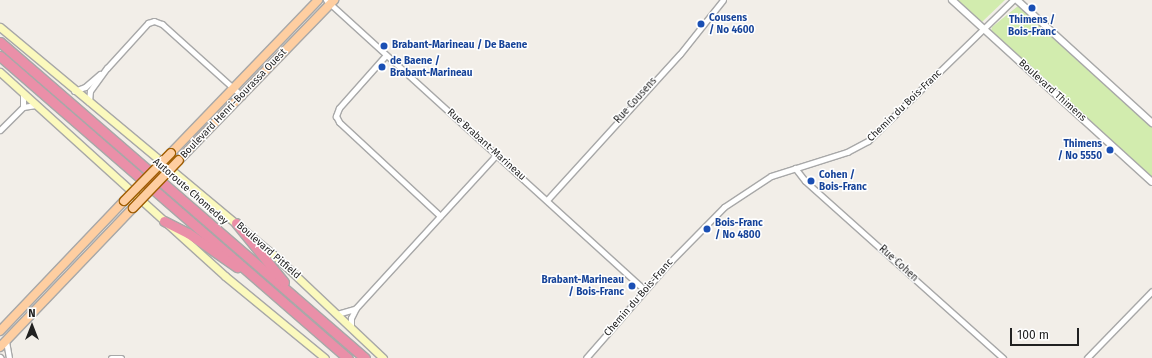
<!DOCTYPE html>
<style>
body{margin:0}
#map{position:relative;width:1152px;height:358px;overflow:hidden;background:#f2eee8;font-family:"Fira Sans",sans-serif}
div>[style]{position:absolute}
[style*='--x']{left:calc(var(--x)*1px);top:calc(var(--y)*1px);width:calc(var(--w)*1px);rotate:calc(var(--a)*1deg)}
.grass>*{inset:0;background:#d2ecae}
.roads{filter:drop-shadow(1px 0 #a8a8a8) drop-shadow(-1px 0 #a8a8a8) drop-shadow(0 1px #a8a8a8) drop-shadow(0 -1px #a8a8a8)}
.minor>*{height:5px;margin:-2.5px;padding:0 2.5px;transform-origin:2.5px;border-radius:2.5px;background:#fff}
.tertiary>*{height:6px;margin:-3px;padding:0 3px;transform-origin:3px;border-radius:3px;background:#fff}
.secondary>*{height:7px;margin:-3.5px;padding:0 3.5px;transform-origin:3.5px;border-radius:3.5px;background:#fbf9bd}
.primary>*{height:8px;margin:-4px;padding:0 4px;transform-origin:4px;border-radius:4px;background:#fecea1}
.motorway>*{height:9px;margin:-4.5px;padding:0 4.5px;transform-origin:4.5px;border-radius:4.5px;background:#ea8fa8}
.bridges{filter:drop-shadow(1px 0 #9f5d00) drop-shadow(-1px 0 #9f5d00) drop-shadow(0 1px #9f5d00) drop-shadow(0 -1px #9f5d00)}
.primary-bridge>*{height:8px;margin:-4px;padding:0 4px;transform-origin:4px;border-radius:4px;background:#fecea1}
.dots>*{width:11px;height:11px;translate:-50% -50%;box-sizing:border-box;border:2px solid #fff;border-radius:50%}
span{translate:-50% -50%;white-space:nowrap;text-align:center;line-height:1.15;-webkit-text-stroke:3px #fff;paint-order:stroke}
.transit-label{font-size:10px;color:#164399;font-weight:700}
.left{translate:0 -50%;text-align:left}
.right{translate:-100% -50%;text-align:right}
.street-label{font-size:10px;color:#212121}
.north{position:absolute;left:12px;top:306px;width:40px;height:40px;-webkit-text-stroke:3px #fff;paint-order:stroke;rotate:0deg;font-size:11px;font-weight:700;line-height:16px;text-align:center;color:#212121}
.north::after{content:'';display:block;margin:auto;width:14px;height:18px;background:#212121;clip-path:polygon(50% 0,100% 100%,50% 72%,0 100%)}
.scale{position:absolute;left:1010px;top:328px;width:69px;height:18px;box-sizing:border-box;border:2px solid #212121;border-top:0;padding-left:5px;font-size:12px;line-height:14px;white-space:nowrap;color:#212121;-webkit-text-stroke:3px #fff;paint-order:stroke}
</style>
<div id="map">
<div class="grass">
<i style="clip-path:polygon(957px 0,1005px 0,982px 22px)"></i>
<i style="clip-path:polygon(1018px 6px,1152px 127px,1152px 177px,991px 31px,992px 27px)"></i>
</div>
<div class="roads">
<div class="minor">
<i style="--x:326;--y:0;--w:431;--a:42.3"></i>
<i style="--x:386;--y:55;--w:71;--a:131.6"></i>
<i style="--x:339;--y:108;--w:9;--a:111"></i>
<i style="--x:336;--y:116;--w:7;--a:63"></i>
<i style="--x:339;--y:122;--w:138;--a:42.9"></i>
<i style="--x:74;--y:91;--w:12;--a:-20"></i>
<i style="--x:85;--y:87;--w:20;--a:-41"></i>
<i style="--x:89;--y:102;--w:11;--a:-85"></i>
<i style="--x:90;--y:91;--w:29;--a:-54"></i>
<i style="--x:107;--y:68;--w:61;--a:-47.7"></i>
<i style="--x:148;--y:23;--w:6;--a:-18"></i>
<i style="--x:154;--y:21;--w:9;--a:21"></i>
<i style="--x:162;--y:24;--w:108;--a:42"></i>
<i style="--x:23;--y:107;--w:13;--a:-90"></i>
<i style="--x:0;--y:130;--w:33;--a:-45"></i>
<i style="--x:23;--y:107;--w:13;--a:-9"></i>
<i style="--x:795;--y:168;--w:16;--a:52"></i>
<i style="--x:805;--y:181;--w:266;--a:41.8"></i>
<i style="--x:547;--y:200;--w:197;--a:-47.7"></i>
<i style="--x:680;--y:54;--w:69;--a:-51.5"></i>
<i style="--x:337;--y:314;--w:19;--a:-16"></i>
<i style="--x:351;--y:328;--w:10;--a:-90"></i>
<i style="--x:351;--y:318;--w:11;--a:-63"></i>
<i style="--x:356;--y:308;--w:207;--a:-47.5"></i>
<i style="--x:6;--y:341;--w:17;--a:80"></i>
<i style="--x:0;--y:357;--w:1;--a:45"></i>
<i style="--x:111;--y:358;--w:10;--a:0"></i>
<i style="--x:586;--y:358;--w:125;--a:-48.9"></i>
<i style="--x:668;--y:264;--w:80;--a:-45.5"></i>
<i style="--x:724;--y:207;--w:56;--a:-33.4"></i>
<i style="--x:771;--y:176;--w:80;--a:-17.5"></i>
<i style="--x:847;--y:152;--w:24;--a:-28"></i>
<i style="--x:868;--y:141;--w:202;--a:-44.2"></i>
<i style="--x:1087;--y:358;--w:93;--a:-45.9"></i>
</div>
<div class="tertiary">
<i style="--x:952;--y:0;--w:270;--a:42.3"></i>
<i style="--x:1017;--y:0;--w:183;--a:42.3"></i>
</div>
<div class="secondary">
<i style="--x:0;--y:27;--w:356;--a:39.8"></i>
<i style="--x:274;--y:255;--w:150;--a:43.4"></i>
<i style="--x:0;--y:72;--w:304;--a:42.2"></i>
<i style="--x:225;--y:276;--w:129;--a:39.4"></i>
</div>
<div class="primary">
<i style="--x:171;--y:153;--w:212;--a:-46.1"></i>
<i style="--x:179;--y:160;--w:223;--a:-45.9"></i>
<i style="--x:0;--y:331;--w:180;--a:-46.4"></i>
<i style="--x:0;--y:347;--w:192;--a:-46.3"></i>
</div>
<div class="motorway">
<i style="--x:0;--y:42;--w:483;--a:40.9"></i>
<i style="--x:0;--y:56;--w:461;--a:41"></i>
<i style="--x:164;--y:221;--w:27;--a:27"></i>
<i style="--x:188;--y:233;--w:60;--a:34.8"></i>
<i style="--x:236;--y:223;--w:76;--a:50.9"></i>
</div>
</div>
<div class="bridges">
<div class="primary-bridge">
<i style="--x:124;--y:201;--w:67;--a:-45.6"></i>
<i style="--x:133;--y:208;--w:66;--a:-46.2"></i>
</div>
</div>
<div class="dots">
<i style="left:1032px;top:8px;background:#1a4fb4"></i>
<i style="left:701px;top:24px;background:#1a4fb4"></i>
<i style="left:384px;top:46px;background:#1a4fb4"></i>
<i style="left:382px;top:67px;background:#1a4fb4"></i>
<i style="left:1110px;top:150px;background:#1a4fb4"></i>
<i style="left:811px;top:181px;background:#1a4fb4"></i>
<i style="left:707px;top:229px;background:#1a4fb4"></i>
<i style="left:632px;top:286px;background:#1a4fb4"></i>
</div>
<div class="transit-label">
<span class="left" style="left:709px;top:24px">Cousens<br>/ No 4600</span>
<span style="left:1032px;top:26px">Thimens /<br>Bois-Franc</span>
<span class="left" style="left:392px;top:46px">Brabant-Marineau / De Baene</span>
<span class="left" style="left:390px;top:67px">de Baene /<br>Brabant-Marineau</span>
<span class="right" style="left:1102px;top:150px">Thimens<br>/ No 5550</span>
<span class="left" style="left:819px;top:181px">Cohen /<br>Bois-Franc</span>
<span class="left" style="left:715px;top:229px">Bois-Franc<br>/ No 4800</span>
<span class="right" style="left:624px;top:286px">Brabant-Marineau<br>/ Bois-Franc</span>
</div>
<div class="street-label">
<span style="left:1052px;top:91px;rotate:42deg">Boulevard Thimens</span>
<span style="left:636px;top:101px;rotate:-48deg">Rue Cousens</span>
<span style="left:234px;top:104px;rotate:-46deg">Boulevard Henri-Bourassa Ouest</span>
<span style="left:905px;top:106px;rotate:-44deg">Chemin du Bois-Franc</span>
<span style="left:486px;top:145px;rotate:42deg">Rue Brabant-Marineau</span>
<span style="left:190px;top:192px;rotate:41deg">Autoroute Chomedey</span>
<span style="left:268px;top:251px;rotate:41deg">Boulevard Pitfield</span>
<span style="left:898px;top:264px;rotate:42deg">Rue Cohen</span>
<span style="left:639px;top:298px;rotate:-49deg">Chemin du Bois-Franc</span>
</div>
<div class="north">N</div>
<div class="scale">100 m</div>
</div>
